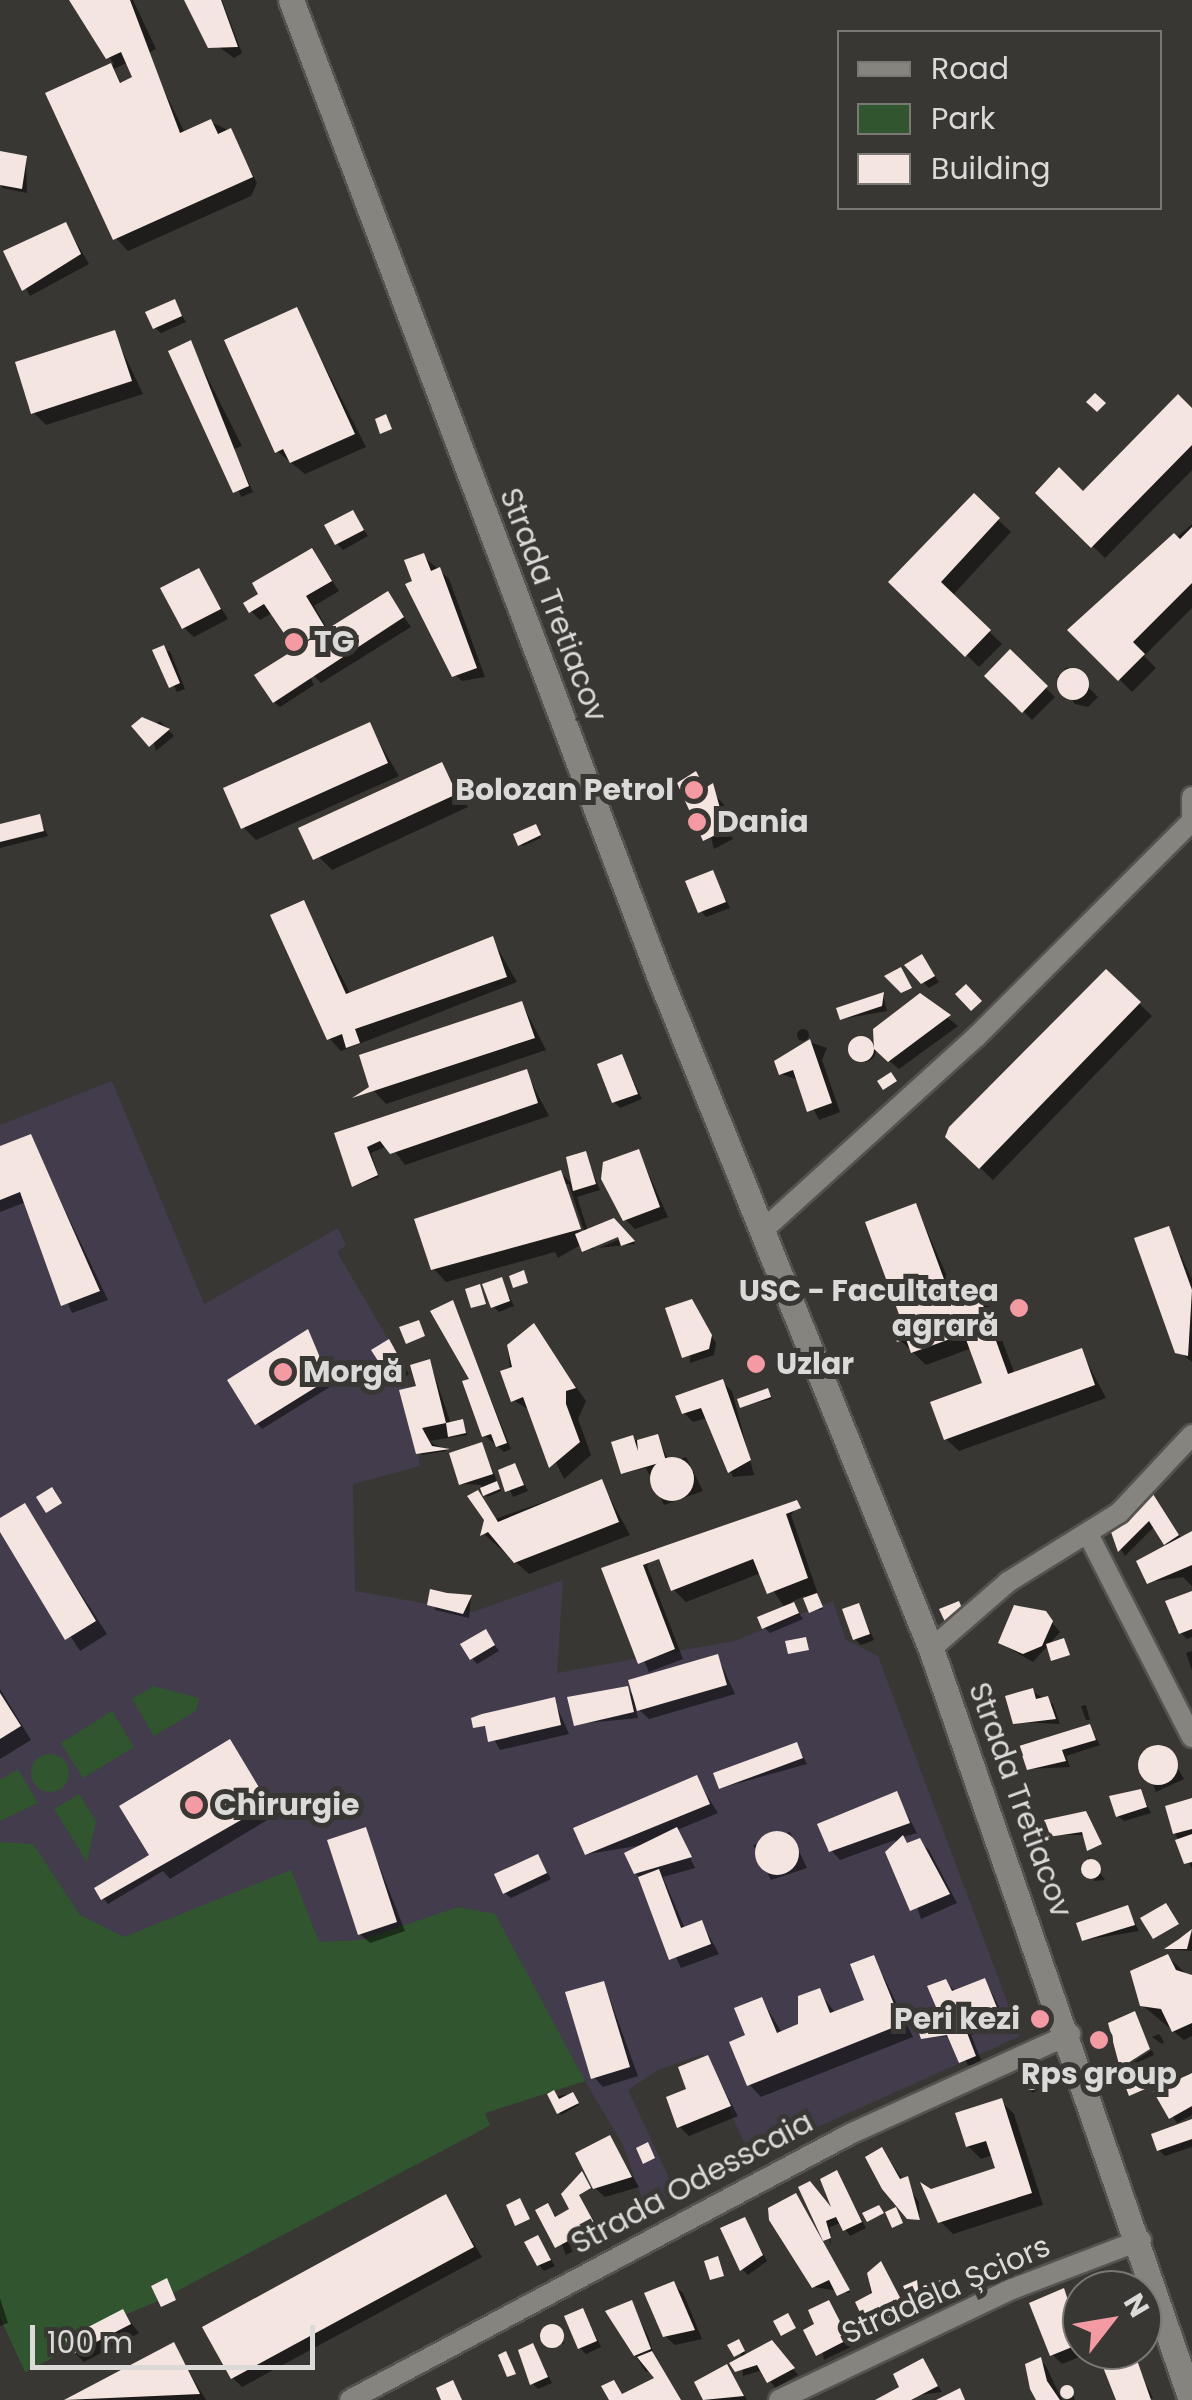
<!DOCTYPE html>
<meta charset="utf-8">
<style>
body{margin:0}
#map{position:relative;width:1192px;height:2400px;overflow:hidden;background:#393733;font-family:Poppins,sans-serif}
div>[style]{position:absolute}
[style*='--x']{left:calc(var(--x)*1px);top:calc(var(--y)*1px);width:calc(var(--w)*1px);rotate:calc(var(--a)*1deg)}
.medical>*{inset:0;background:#423c4c}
.green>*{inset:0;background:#31552f}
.round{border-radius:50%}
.shadow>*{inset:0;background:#0007}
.building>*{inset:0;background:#f4e5e0}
.roads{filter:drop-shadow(2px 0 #545350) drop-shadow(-2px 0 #545350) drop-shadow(0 2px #545350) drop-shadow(0 -2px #545350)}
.street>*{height:20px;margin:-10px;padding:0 10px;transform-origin:10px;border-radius:10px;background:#86847f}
.secondary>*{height:25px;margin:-12.5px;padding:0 12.5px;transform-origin:12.5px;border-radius:12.5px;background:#86847f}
.dots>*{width:28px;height:28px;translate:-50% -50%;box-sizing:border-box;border:5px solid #393733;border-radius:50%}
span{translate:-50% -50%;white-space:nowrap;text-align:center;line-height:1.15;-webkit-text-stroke:10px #393733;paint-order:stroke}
.street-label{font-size:30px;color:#dbdad8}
.poi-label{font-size:30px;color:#dbdad8;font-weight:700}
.left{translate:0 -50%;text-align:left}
.right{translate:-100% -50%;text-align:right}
.legend{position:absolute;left:837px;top:30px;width:325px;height:180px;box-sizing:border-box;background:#393733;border:2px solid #7a7875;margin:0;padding:12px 18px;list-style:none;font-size:30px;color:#dbdad8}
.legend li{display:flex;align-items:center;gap:20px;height:50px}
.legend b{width:50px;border:2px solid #7a7875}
.north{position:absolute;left:1062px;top:2270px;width:100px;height:100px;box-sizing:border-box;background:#393733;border:2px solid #7a7875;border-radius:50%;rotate:59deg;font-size:28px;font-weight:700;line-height:40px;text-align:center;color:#dbdad8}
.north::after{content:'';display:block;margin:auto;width:35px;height:45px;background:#f49aa3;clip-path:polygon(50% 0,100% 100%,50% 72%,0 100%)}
.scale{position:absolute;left:30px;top:2325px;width:285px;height:45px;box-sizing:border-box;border:5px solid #dbdad8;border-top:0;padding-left:12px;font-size:30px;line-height:35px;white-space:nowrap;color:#dbdad8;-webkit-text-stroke:8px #393733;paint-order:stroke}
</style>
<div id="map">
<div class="medical">
<i style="clip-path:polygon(112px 1081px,204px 1304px,338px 1228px,346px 1245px,337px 1252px,405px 1368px,420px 1466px,353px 1484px,355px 1591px,473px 1612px,563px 1580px,557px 1673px,734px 1641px,833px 1601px,846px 1640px,878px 1656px,1020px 2036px,751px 2157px,703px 2054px,658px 2070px,628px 2090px,677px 2195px,646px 2210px,623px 2145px,585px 2081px,512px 2102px,485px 2114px,490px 2125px,474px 2134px,151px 2285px,158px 2301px,66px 2339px,25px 2372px,0 2317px,0 1125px)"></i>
</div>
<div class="green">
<i style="clip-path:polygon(153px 1686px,199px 1698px,196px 1711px,154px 1736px,132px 1699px)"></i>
<i style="clip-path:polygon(112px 1711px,134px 1747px,83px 1778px,61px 1743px)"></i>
<i class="round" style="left:31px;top:1754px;width:38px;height:38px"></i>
<i style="clip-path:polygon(18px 1769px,38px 1803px,0 1821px,0 1780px)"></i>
<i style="clip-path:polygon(79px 1794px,96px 1821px,87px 1862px,54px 1809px)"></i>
<i style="clip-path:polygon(0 1842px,33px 1844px,80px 1915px,124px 1937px,291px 1870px,319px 1942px,361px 1940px,458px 1907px,495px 1914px,585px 2081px,485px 2113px,490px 2125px,474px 2134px,173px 2293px,167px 2279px,151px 2285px,158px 2301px,66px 2339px,70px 2349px,25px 2372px,0 2317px)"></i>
</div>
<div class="shadow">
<i style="clip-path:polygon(evenodd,72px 0,133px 0,156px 49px,146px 54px,185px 133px,211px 122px,230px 131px,257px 183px,251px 196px,128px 251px,116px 238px,48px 94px,114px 64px,72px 0,128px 62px,137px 78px,122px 85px,114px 69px,128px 62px)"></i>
<i style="clip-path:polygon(190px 0,222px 0,242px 53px,234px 58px,210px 40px)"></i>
<i style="clip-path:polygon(26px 158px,27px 193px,2px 188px,0 159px)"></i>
<i style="clip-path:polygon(66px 225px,89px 264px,30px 296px,7px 252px)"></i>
<i style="clip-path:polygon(174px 302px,186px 322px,161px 333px,155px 328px)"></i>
<i style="clip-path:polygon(296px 310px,366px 447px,305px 474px,277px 451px)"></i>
<i style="clip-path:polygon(114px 333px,143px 394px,46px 425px,33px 412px)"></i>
<i style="clip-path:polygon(190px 343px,242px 446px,234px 449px,253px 492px,241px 497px)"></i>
<i style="clip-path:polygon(1192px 412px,1192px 470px,1105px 558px,1038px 493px,1083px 494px)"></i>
<i style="clip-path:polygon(974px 497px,1011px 532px,952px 596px,1002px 644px,979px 667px,892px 582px)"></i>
<i style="clip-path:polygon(352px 513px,368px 536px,343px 550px,337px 544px)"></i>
<i style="clip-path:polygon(1192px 524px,1192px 608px,1144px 656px,1156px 668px,1132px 692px,1071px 631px)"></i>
<i style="clip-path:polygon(312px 551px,339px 591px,314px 606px,329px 632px,388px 594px,411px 627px,321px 683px,306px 668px,314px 685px,280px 707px,274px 702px,296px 651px,272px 613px,260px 620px,251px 611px)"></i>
<i style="clip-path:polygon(423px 556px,449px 579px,485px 677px,462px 681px,452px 672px,415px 582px)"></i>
<i style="clip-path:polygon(198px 571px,228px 619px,194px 637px,184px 628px)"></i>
<i style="clip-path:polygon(170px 651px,185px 689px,177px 692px,156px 652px)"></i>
<i style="clip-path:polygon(1010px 652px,1055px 697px,1032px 720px,987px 676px)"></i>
<i style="clip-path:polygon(1067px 667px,1098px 697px,1088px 707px,1075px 704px,1057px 677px)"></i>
<i style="clip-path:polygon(160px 721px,174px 736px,156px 751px,150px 729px)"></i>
<i style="clip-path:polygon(369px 725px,399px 776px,256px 840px,243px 827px)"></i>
<i style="clip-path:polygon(442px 765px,468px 807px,332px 870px,319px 857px)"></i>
<i style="clip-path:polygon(696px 774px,726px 807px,719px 811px,733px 839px,714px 849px)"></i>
<i style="clip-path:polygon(39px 817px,48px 836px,0 848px,0 827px)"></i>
<i style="clip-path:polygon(537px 829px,541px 838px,523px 846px,520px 844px)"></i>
<i style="clip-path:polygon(712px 872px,730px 908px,706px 917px,701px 911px)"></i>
<i style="clip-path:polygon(303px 903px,351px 995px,492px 939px,517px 982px,341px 1051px,329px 1038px)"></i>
<i style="clip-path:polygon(922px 957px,939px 982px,929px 988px,908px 966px)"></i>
<i style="clip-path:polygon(1106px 972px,1152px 1016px,993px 1180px,948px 1137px)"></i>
<i style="clip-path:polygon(883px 994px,887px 1011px,842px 1019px)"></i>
<i style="clip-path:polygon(920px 996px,958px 1026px,899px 1069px,880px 1053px)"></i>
<i style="clip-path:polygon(522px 1003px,546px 1050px,386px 1104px,374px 1091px,362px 1057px)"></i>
<i class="round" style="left:797px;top:1029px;width:12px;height:12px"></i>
<i class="round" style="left:852px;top:1038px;width:24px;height:24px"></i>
<i style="clip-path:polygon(810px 1042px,827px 1048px,822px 1060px,840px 1112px,819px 1120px,799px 1080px,781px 1074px)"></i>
<i style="clip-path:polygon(622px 1057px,642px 1099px,620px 1108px,614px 1102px)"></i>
<i style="clip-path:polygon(526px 1072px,549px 1116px,405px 1165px,390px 1145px,371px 1153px,379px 1177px,354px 1186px,352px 1127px)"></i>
<i style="clip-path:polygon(32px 1141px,108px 1300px,72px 1313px,26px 1202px,0 1212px,0 1151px)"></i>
<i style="clip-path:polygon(639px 1152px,668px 1217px,635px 1229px,625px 1219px)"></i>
<i style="clip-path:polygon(evenodd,585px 1154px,600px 1190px,577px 1197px,594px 1250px,582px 1244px,558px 1258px,555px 1252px,446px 1282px,434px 1269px,561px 1173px,574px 1186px,585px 1154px,564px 1184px,569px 1184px,587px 1240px,583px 1242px,564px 1184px)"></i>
<i style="clip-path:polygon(916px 1206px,958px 1301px,977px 1294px,990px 1307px,1015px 1375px,1081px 1351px,1106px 1398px,959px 1451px,946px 1439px,985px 1385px,972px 1348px,926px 1365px,900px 1340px)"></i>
<i style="clip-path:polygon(1168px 1229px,1192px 1279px,1192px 1362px,1178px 1351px)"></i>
<i style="clip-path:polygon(631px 1236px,635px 1244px,598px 1248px,623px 1238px)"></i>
<i style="clip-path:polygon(501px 1280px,514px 1306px,499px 1312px,493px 1306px)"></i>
<i style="clip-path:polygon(691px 1301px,716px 1343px,714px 1355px,690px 1363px)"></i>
<i style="clip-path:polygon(452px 1303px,511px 1449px,504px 1452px,484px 1435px)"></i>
<i style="clip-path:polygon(533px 1326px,586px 1401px,578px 1419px,591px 1455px,564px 1479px,531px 1411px,513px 1400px,508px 1349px)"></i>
<i style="clip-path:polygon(308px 1333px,333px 1385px,262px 1429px,257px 1423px)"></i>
<i style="clip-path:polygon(394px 1348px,409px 1374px,397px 1383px,374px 1351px)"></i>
<i style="clip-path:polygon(430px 1362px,451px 1424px,463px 1422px,467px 1435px,429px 1441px,447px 1451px,421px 1455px)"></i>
<i style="clip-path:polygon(722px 1382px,732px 1391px,754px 1475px,733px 1477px,707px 1418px,693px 1422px,684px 1413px)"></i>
<i style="clip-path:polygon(767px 1390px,772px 1399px,742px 1406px)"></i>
<i style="clip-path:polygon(657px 1436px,669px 1461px,648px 1470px,686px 1457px,703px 1491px,664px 1505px,646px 1468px,624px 1473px,635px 1440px)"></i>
<i style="clip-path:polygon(482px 1445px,501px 1491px,487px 1497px,481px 1485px,461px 1484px)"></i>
<i style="clip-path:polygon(515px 1466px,528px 1491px,513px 1497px,501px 1472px)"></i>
<i style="clip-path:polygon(601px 1482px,630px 1535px,529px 1574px,485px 1535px,495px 1519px)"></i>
<i style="clip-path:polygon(1158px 1503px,1181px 1538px,1192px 1532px,1192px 1586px,1183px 1577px,1149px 1582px,1167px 1546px,1155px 1526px,1125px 1556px,1113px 1538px)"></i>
<i style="clip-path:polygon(799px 1505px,791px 1515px,823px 1609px,813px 1611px,805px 1596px,791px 1602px,803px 1619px,770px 1633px,764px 1627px,785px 1608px,761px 1573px,686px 1602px,673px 1589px)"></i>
<i style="clip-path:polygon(24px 1506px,107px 1634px,80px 1651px,0 1527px)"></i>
<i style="clip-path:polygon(656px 1548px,647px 1566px,683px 1659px,649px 1672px,604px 1569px)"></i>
<i style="clip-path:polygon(432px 1592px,471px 1597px,469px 1618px,435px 1610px)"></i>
<i style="clip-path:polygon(1192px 1593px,1192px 1637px,1187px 1639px,1181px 1633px)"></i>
<i style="clip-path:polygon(859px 1606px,874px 1640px,861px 1645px,855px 1639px)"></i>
<i style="clip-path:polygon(1045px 1614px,1060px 1632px,1033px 1662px,1000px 1643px)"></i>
<i style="clip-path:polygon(485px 1632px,499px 1651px,477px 1664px,472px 1658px)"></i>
<i style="clip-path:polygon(1192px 1651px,1192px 1670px,1186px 1653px)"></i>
<i style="clip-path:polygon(718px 1657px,735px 1694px,649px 1719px,635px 1706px,638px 1718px,576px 1724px,627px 1689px,636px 1698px)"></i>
<i style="clip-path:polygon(0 1689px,31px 1740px,0 1759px)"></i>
<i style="clip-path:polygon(1032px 1691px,1053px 1704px,1060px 1724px,1015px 1722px)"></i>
<i style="clip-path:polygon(554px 1700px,569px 1734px,500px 1750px,487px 1727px,475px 1727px)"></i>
<i style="clip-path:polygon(1086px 1705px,1090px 1720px,1086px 1720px,1081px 1706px)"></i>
<i style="clip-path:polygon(1090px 1727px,1100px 1745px,1066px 1756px,1070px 1767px,1029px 1769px)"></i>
<i style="clip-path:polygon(229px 1742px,277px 1814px,170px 1879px,163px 1871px,108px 1904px,103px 1898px,153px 1856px)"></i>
<i style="clip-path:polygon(797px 1744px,807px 1764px,721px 1788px,716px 1774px)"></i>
<i style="clip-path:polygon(1164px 1745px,1184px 1779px,1156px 1792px,1140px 1753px)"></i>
<i style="clip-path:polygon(696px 1778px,718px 1813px,677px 1830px,695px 1868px,663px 1877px,685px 1929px,702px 1923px,719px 1954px,681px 1968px,636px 1872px,649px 1844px,588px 1854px)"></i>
<i style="clip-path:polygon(1140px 1791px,1151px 1813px,1124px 1821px,1118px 1816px)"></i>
<i style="clip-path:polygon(896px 1794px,917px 1833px,903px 1837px,907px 1846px,919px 1841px,929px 1850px,957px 1903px,921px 1919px,895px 1840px,840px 1860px,831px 1850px)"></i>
<i style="clip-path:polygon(1192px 1801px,1192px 1869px,1175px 1833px)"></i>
<i style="clip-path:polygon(1079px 1814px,1094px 1835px,1050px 1835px)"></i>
<i style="clip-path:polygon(365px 1830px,405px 1931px,370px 1943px,360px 1934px)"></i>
<i style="clip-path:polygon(790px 1832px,807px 1868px,771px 1880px,753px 1845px)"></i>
<i style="clip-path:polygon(1088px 1856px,1090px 1859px,1105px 1880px,1094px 1881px)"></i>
<i style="clip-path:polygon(538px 1857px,551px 1879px,511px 1898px,505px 1893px)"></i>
<i style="clip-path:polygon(1127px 1908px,1139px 1931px,1085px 1940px)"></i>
<i style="clip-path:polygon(1192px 1933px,1192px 1951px,1168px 1949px)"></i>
<i style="clip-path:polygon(874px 1957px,913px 2037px,761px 2097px,749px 2084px,748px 2037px,762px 2000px,782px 2033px,801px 2026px,819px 1991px,836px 2014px,867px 2001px)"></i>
<i style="clip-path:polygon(1168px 1957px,1192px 1979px,1192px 2036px,1184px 2040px,1142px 2005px)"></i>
<i style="clip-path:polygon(985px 1980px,1008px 2024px,971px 2035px,983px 2065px,968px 2065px,950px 2036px,923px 2038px,942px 2016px,946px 1982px,956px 1992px)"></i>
<i style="clip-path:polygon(604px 1983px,638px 2076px,603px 2087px,594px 2077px)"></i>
<i style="clip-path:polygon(1159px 2034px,1164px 2042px,1162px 2044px,1152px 2037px)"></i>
<i style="clip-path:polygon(1152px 2050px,1154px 2055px,1124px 2068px)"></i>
<i style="clip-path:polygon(707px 2058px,738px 2116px,689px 2136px,679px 2126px)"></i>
<i style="clip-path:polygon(1028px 2070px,1045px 2085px,1032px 2093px,1023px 2072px)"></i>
<i style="clip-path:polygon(1190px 2073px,1192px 2115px,1177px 2123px,1157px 2092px)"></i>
<i style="clip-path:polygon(572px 2094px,579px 2105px,561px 2115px,551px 2097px)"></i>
<i style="clip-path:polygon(1001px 2101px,1014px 2114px,1043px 2205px,953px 2234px,940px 2221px,998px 2170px,993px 2155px,981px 2159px,968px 2146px)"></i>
<i style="clip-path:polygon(1192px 2121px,1192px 2147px,1165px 2156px,1159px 2150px)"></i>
<i style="clip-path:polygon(610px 2138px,639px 2187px,605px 2197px,595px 2188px)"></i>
<i style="clip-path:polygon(882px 2150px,919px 2202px,920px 2221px,893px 2203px,868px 2158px)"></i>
<i style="clip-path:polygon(837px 2174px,866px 2228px,850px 2236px,841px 2223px,830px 2227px,831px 2246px,822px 2209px,833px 2204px)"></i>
<i style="clip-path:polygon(574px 2190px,603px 2235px,566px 2255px,547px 2206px,558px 2218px,573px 2210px)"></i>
<i style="clip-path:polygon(446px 2197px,482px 2257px,242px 2387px,233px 2378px,205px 2328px)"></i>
<i style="clip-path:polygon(771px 2209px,843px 2280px,850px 2293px,814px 2287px)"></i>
<i style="clip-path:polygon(745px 2220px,767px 2261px,748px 2275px,742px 2269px)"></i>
<i style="clip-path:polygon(538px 2238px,555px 2266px,544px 2271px,539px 2265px)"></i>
<i style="clip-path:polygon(882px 2266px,910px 2315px,876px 2333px,869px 2281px)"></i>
<i style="clip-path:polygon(673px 2284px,683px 2293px,702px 2339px,675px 2345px,665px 2336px)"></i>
<i style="clip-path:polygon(1064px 2291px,1082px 2323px,1082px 2350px,1094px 2351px,1062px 2364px,1053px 2355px)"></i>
<i style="clip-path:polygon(0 2298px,8px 2323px,0 2326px)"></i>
<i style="clip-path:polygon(631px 2303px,649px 2338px,659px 2375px,645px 2371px,609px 2313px)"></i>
<i style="clip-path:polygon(829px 2303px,853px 2346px,824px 2360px,818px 2325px)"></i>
<i style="clip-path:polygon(583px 2311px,601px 2347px,586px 2354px,580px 2348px)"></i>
<i style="clip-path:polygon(123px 2312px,139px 2333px,84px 2362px,75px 2353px)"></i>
<i style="clip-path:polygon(559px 2326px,564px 2344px,538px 2338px)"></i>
<i style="clip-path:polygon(740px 2344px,747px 2356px,778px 2349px,798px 2375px,775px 2388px,763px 2370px,743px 2376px)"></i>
<i style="clip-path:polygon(173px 2345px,206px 2400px,69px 2400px)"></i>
<i style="clip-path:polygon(533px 2346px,552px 2383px,538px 2389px,532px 2383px)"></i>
<i style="clip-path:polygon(1040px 2360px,1046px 2366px,1062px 2400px,1040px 2400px)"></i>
<i style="clip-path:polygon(923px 2361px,942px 2392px,883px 2400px,903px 2388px)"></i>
<i style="clip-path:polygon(1136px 2363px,1153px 2398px,1119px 2400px,1127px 2366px)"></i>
<i style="clip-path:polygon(727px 2367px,747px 2400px,706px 2400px,697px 2383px)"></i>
<i style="clip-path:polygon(1070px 2391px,1072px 2393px,1075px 2400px,1068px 2400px)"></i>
</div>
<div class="building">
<i style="clip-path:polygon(69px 0,130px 0,180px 133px,211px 119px,218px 134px,231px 128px,253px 177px,113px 240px,45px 93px,111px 63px,120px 83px,132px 77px,121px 52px,106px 59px)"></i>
<i style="clip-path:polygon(184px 0,221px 0,238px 47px,208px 48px)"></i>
<i style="clip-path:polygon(0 151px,27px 156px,22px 189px,0 185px)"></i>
<i style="clip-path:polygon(66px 222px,81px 254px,22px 291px,3px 251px)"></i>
<i style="clip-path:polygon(175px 299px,182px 316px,153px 329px,145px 312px)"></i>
<i style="clip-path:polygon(297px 307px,355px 434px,290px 463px,283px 449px,275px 453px,224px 340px)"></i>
<i style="clip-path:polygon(115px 330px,132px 381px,31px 414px,15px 362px)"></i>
<i style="clip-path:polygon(191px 340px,249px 486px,233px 493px,168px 351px)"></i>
<i style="clip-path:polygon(1095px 393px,1106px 403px,1097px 412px,1086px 402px)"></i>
<i style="clip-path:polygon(1178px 394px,1192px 408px,1192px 445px,1091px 548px,1035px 493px,1059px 467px,1083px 491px)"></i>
<i style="clip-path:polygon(386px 414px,392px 429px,380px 434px,375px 419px)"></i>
<i style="clip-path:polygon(974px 493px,1000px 518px,941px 582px,991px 630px,965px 657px,888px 582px)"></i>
<i style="clip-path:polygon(353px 510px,364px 530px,335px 545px,324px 525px)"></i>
<i style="clip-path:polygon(1192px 527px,1192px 583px,1133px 642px,1145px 654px,1118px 681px,1067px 630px,1174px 533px,1180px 539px)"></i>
<i style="clip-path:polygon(312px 548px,332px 581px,306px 596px,326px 629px,294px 648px,264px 604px,249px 613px,243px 603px,258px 594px,252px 583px)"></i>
<i style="clip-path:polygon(424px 553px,431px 571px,440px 567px,477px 668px,452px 677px,405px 584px,412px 581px,404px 560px)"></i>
<i style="clip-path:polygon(199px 568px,221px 609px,182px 629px,160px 588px)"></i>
<i style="clip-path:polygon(388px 591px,404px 617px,273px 703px,254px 675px)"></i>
<i style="clip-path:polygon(164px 645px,180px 683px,169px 688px,152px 650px)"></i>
<i style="clip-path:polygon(1010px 649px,1048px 686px,1022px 713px,984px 676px)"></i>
<i class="round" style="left:1057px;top:668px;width:32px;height:32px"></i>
<i style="clip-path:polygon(142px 717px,170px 729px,149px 747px,131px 726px)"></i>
<i style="clip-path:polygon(370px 722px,388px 763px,241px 829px,223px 788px)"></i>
<i style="clip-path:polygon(442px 762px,457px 794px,313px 860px,298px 828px)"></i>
<i style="clip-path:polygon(696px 771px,705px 788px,713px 783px,726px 830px,703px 841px,677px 783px)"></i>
<i style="clip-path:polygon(40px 814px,44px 831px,0 842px,0 824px)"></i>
<i style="clip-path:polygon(536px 824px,541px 835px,518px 846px,513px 834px)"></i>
<i style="clip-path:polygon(713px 870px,726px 902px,698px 913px,685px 881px)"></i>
<i style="clip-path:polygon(304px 900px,346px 994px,493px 936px,507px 977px,355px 1029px,360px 1043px,346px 1048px,342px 1034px,327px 1040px,270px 915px)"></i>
<i style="clip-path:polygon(922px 954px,935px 976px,921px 984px,904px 965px)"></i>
<i style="clip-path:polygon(901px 967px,912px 988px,901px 993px,884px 976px)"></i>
<i style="clip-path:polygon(1106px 969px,1141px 1002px,979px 1169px,945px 1137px,949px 1127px)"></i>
<i style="clip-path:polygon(966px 984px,982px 1001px,971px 1011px,955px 994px)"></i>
<i style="clip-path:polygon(884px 992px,882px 1006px,840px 1020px,836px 1008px)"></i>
<i style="clip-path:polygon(920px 993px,951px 1015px,888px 1062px,874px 1049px,873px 1029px)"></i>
<i style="clip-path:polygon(522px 1001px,535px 1038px,352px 1098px,369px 1087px,359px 1055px)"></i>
<i class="round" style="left:848px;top:1036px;width:26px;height:26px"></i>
<i style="clip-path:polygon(810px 1039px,832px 1103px,807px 1112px,793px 1070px,779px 1075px,774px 1061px)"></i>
<i style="clip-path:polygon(622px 1054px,638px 1094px,612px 1103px,597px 1064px)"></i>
<i style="clip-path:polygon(527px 1069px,538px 1103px,390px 1154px,380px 1141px,367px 1147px,378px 1175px,352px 1187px,334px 1133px)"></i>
<i style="clip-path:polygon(891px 1072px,897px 1081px,883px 1090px,877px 1081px)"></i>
<i style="clip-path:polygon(31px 1134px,100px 1291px,61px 1306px,20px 1192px,0 1200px,0 1146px)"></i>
<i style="clip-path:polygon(639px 1149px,660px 1207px,623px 1221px,601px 1179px,603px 1162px)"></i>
<i style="clip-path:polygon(586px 1151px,596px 1184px,573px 1191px,566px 1157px)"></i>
<i style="clip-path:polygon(561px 1170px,581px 1229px,431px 1270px,414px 1219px)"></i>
<i style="clip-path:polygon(916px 1203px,952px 1301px,978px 1291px,1008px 1374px,1082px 1348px,1095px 1385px,944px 1440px,930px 1402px,982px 1383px,964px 1334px,911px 1353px,906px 1339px,897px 1342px,890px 1321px,900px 1317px,865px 1222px)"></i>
<i style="clip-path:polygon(614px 1218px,635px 1241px,621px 1246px,618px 1237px,582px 1252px,575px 1234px)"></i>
<i style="clip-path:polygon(1169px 1226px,1192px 1290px,1188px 1356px,1175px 1353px,1134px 1238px)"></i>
<i style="clip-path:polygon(524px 1270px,528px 1283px,513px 1288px,509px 1276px)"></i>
<i style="clip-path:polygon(502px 1277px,510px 1301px,491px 1308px,482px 1284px)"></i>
<i style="clip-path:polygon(480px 1284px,486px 1304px,471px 1308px,465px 1289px)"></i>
<i style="clip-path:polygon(692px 1299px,712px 1335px,709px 1349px,682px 1358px,665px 1308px)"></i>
<i style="clip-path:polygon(453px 1300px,507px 1443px,496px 1447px,491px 1434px,482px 1437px,462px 1381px,469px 1379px,430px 1311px)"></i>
<i style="clip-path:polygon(419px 1320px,425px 1336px,406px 1344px,399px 1327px)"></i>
<i style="clip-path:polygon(534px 1323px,576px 1388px,566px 1391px,566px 1404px,580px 1442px,549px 1468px,523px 1397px,511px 1402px,500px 1371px,512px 1367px,507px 1345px)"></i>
<i style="clip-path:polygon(308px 1329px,329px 1379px,255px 1425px,227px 1380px)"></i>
<i style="clip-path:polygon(389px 1339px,405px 1368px,389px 1378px,371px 1350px)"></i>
<i style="clip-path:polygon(430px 1359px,446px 1423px,463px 1419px,466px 1433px,448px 1437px,446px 1423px,422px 1428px,432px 1446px,450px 1449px,416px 1454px,399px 1390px,416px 1386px,410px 1365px)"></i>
<i style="clip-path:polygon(723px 1379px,751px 1460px,728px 1473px,701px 1408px,682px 1414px,675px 1396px)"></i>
<i style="clip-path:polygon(768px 1388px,771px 1397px,740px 1408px,737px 1399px)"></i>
<i style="clip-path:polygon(658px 1434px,666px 1461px,621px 1474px,611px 1442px,633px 1435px,638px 1451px,637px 1440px)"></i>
<i style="clip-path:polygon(482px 1442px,493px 1474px,459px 1485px,449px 1453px)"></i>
<i class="round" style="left:650px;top:1457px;width:44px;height:44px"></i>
<i style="clip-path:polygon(515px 1463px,524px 1485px,505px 1492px,498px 1470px)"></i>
<i style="clip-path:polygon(602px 1479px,619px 1522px,514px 1563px,488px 1532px,480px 1536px,484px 1520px,467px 1496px,478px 1490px,498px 1522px)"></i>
<i style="clip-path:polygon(497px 1481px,500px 1489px,483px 1496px,480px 1488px)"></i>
<i style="clip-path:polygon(52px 1487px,62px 1503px,46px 1513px,36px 1497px)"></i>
<i style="clip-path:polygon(1153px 1494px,1179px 1535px,1164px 1545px,1149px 1521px,1118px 1552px,1111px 1532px)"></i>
<i style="clip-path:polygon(797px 1500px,801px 1508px,786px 1514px,808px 1578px,767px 1594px,753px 1559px,671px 1591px,659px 1559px,643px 1565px,675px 1649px,638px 1664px,601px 1568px)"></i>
<i style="clip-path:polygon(25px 1503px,96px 1621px,65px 1640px,0 1532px,0 1518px)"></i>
<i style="clip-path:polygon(1192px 1531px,1192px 1565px,1147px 1584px,1136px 1561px)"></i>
<i style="clip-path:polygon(430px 1589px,447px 1593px,472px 1595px,463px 1614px,427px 1605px)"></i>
<i style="clip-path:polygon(1192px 1591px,1192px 1629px,1179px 1634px,1165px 1601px)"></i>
<i style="clip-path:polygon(817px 1593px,823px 1607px,809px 1613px,803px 1598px)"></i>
<i style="clip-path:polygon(959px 1601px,964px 1613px,946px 1624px,939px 1609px)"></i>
<i style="clip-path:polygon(794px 1602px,799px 1613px,762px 1629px,757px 1617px)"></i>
<i style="clip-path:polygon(859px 1603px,870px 1634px,853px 1640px,842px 1609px)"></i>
<i style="clip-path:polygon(1014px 1605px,1046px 1611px,1053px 1621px,1042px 1646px,1023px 1654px,998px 1643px)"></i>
<i style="clip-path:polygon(486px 1629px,495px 1645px,470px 1660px,460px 1644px)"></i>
<i style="clip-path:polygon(806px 1637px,809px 1650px,788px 1654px,785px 1641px)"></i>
<i style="clip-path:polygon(1064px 1638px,1070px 1655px,1051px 1661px,1046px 1644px)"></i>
<i style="clip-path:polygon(718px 1654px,727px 1685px,637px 1711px,628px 1680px)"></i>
<i style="clip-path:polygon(628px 1686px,634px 1712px,574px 1726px,567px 1697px)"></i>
<i style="clip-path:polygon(1033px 1688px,1036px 1699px,1048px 1696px,1056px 1719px,1013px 1724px,1005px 1696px)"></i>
<i style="clip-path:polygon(0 1693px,21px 1726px,0 1739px)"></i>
<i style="clip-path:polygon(555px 1697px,561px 1725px,488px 1742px,485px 1726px,473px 1728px,471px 1718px,482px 1714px)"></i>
<i style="clip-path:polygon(1090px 1724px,1096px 1740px,1062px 1750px,1066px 1761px,1027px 1770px,1019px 1746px)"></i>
<i style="clip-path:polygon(230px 1739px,269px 1804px,101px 1900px,94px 1888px,149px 1855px,119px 1806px)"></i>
<i style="clip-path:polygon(797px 1742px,803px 1758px,719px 1789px,713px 1773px)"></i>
<i class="round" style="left:1138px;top:1745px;width:40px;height:40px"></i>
<i style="clip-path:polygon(697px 1775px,710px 1804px,585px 1855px,573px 1828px)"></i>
<i style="clip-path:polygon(1141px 1789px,1147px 1807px,1116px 1817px,1109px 1796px)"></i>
<i style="clip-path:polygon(897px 1791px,910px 1823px,829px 1852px,817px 1824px)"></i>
<i style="clip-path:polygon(1192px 1798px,1192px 1829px,1173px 1834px,1165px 1806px)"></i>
<i style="clip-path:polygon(1086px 1811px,1102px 1844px,1087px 1851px,1082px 1832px,1048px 1837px,1044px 1820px)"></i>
<i style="clip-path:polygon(366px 1827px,397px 1922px,358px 1935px,327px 1840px)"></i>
<i style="clip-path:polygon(677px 1827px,692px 1857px,634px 1874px,624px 1853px)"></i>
<i class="round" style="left:755px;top:1831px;width:44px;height:44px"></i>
<i style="clip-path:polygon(1192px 1834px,1192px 1862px,1184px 1864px,1175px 1840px)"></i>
<i style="clip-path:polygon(903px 1835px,907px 1843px,920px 1838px,950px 1894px,910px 1911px,885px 1852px)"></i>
<i style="clip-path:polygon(538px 1854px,547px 1873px,503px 1894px,494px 1874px)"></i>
<i class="round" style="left:1081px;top:1859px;width:20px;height:20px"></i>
<i style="clip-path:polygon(659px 1869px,681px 1928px,702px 1920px,711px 1944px,669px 1960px,638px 1877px)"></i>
<i style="clip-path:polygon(1166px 1903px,1179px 1924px,1153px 1939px,1140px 1918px)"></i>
<i style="clip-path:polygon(1128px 1905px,1135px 1925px,1082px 1941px,1076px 1923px)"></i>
<i style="clip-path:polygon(1192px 1929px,1187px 1949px,1164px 1949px,1179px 1939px)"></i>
<i style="clip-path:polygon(1168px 1954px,1176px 1970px,1192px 1975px,1192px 2023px,1172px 2032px,1161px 2009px,1140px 2006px,1130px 1971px)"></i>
<i style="clip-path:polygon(874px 1955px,902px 2024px,747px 2086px,729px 2042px,745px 2035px,734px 2008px,762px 1997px,777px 2033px,798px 2024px,798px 1996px,820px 1988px,830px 2013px,864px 2000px,850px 1964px)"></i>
<i style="clip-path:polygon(985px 1978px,1000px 2015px,964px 2025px,976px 2056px,959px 2063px,947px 2035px,921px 2039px,914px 2018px,939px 2014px,927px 1986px,946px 1979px,952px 1991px)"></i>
<i style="clip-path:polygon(604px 1981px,630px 2067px,591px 2079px,565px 1992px)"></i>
<i style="clip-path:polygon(1135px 2011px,1150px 2049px,1120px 2068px,1108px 2023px)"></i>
<i style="clip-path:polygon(708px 2055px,731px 2106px,677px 2128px,666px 2097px,686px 2089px,678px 2067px)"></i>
<i class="round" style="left:1022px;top:2070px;width:20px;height:20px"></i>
<i style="clip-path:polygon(1192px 2073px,1192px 2106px,1169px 2119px,1153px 2091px)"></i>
<i style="clip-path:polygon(1140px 2074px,1145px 2089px,1129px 2096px,1123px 2080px)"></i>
<i style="clip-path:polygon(554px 2090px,559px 2099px,573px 2092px,579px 2103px,557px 2114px,547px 2094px)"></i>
<i style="clip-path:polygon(1002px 2098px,1032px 2193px,938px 2223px,920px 2182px,931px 2189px,995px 2168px,986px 2141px,966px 2147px,955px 2113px)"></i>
<i style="clip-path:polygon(1192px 2119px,1192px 2139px,1157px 2151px,1151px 2134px)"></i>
<i style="clip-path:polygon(610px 2135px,632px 2177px,593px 2189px,575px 2153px)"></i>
<i style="clip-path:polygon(648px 2142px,655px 2158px,643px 2164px,636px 2148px)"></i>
<i style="clip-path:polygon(882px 2147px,900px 2179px,908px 2176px,920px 2220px,907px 2219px,882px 2189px,865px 2157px)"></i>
<i style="clip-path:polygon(837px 2170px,862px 2222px,843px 2231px,836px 2217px,826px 2221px,831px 2238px,823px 2241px,798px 2187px,810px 2181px,831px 2207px,820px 2179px)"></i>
<i style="clip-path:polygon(582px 2171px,591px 2188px,579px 2195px,596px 2226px,555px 2248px,535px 2210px,548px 2203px,555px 2217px,569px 2209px,561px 2194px)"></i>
<i style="clip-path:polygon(796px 2193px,850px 2290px,837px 2296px,829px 2280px,812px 2288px,769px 2220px,768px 2208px)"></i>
<i style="clip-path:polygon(446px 2194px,474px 2247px,231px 2379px,202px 2327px)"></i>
<i style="clip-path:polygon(520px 2198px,530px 2219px,515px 2226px,506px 2205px)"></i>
<i style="clip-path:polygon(879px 2205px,884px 2213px,867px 2222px,862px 2213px)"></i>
<i style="clip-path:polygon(896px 2207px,903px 2223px,892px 2228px,885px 2212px)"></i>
<i style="clip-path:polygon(745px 2217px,763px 2255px,740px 2271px,720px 2228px)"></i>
<i style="clip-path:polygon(538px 2235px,551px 2260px,537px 2266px,524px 2242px)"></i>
<i style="clip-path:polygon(718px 2256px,724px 2276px,710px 2280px,704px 2261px)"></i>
<i style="clip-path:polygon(881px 2261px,906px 2309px,868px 2329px,855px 2302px,872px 2293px,867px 2273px)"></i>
<i style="clip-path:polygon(167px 2278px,176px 2300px,161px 2307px,151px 2286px)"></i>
<i style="clip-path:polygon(917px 2280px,919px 2297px,910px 2302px,903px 2286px)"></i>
<i style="clip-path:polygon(941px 2280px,946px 2296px,929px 2302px,923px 2286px)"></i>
<i style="clip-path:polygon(674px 2281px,695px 2330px,663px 2337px,644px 2293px)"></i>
<i style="clip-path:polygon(1064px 2288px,1082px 2343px,1050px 2356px,1029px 2303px)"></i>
<i style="clip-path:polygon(632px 2300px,651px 2349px,634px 2356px,605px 2311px)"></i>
<i style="clip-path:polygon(829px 2300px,849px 2339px,816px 2356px,803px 2330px,814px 2324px,808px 2310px)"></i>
<i style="clip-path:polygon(583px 2308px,597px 2341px,578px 2349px,564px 2316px)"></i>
<i style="clip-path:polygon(123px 2309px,131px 2324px,73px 2354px,65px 2339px)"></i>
<i style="clip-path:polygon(788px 2313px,796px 2328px,781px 2336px,773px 2321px)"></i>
<i class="round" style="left:540px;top:2324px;width:24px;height:24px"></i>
<i style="clip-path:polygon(739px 2339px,745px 2351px,734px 2357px,727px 2345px)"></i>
<i style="clip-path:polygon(772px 2340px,795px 2368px,767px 2383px,757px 2365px,735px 2372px,729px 2363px)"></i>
<i style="clip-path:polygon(174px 2342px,200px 2394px,64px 2400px)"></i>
<i style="clip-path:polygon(533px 2343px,548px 2377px,530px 2385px,518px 2350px)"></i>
<i style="clip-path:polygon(506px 2351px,516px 2374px,507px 2377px,498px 2355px)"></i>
<i style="clip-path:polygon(652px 2351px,681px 2400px,609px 2400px,601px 2386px,614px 2380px,622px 2394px,654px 2378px,637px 2357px)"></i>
<i style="clip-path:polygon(1122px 2353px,1126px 2364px,1137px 2360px,1151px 2400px,1116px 2400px,1101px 2362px)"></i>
<i style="clip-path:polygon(1041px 2357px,1047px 2381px,1060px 2400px,1036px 2400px,1030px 2389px,1025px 2364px)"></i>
<i style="clip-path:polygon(923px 2358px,938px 2386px,911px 2400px,875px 2400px,899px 2387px,893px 2374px)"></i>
<i style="clip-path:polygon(727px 2364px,744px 2396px,703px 2400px,694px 2382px)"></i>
<i style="clip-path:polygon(453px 2380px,462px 2400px,441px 2400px,436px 2388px)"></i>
<i class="round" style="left:1060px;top:2385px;width:14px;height:14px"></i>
<i style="clip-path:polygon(960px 2388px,965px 2400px,936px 2400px)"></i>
</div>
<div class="roads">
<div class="street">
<i style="--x:1192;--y:797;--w:26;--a:90"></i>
<i style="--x:762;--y:1231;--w:289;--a:-42.2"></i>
<i style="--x:976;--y:1037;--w:304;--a:-45"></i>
<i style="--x:1089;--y:1536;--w:226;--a:62.9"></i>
<i style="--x:931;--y:1649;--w:102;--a:-41"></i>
<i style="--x:1008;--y:1582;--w:131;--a:-31.9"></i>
<i style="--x:1119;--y:1513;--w:107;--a:-46.9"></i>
<i style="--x:350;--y:2400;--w:566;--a:-28.01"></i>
<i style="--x:850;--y:2134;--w:242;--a:-24.4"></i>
<i style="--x:779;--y:2400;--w:258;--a:-25.5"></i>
<i style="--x:1012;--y:2289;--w:138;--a:-20.8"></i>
</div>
<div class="secondary">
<i style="--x:291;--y:0;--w:1045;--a:69.33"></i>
<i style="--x:660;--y:978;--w:724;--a:68.01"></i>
<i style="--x:931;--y:1649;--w:795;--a:70.9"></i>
</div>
</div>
<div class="dots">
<i style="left:294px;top:642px;background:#f49aa3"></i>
<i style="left:694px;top:790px;background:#f49aa3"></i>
<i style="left:697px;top:822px;background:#f49aa3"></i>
<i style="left:1019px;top:1308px;background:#f49aa3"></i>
<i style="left:756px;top:1364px;background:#f49aa3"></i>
<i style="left:283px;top:1372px;background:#f49aa3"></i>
<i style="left:194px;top:1805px;background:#f49aa3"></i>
<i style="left:1040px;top:2019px;background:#f49aa3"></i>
<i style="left:1099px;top:2040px;background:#f49aa3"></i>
</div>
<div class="street-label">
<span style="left:553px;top:605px;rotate:69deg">Strada Tretiacov</span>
<span style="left:1020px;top:1800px;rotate:70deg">Strada Tretiacov</span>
<span style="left:692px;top:2183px;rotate:-28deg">Strada Odesscaia</span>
<span style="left:946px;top:2290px;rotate:-24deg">Stradela Șciors</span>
</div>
<div class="poi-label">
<span class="left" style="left:314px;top:642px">TG</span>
<span class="right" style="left:674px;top:790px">Bolozan Petrol</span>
<span class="left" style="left:717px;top:822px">Dania</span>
<span class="right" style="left:999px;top:1308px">USC - Facultatea<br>agrară</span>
<span class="left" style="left:776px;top:1364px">Uzlar</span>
<span class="left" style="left:303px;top:1372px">Morgă</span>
<span class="left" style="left:214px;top:1805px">Chirurgie</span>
<span class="right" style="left:1020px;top:2019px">Peri kezi</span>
<span style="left:1099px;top:2074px">Rps group</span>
</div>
<ul class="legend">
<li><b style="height:12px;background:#86847f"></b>Road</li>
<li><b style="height:28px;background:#31552f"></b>Park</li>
<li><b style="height:28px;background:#f4e5e0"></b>Building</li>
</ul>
<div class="north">N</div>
<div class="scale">100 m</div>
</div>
